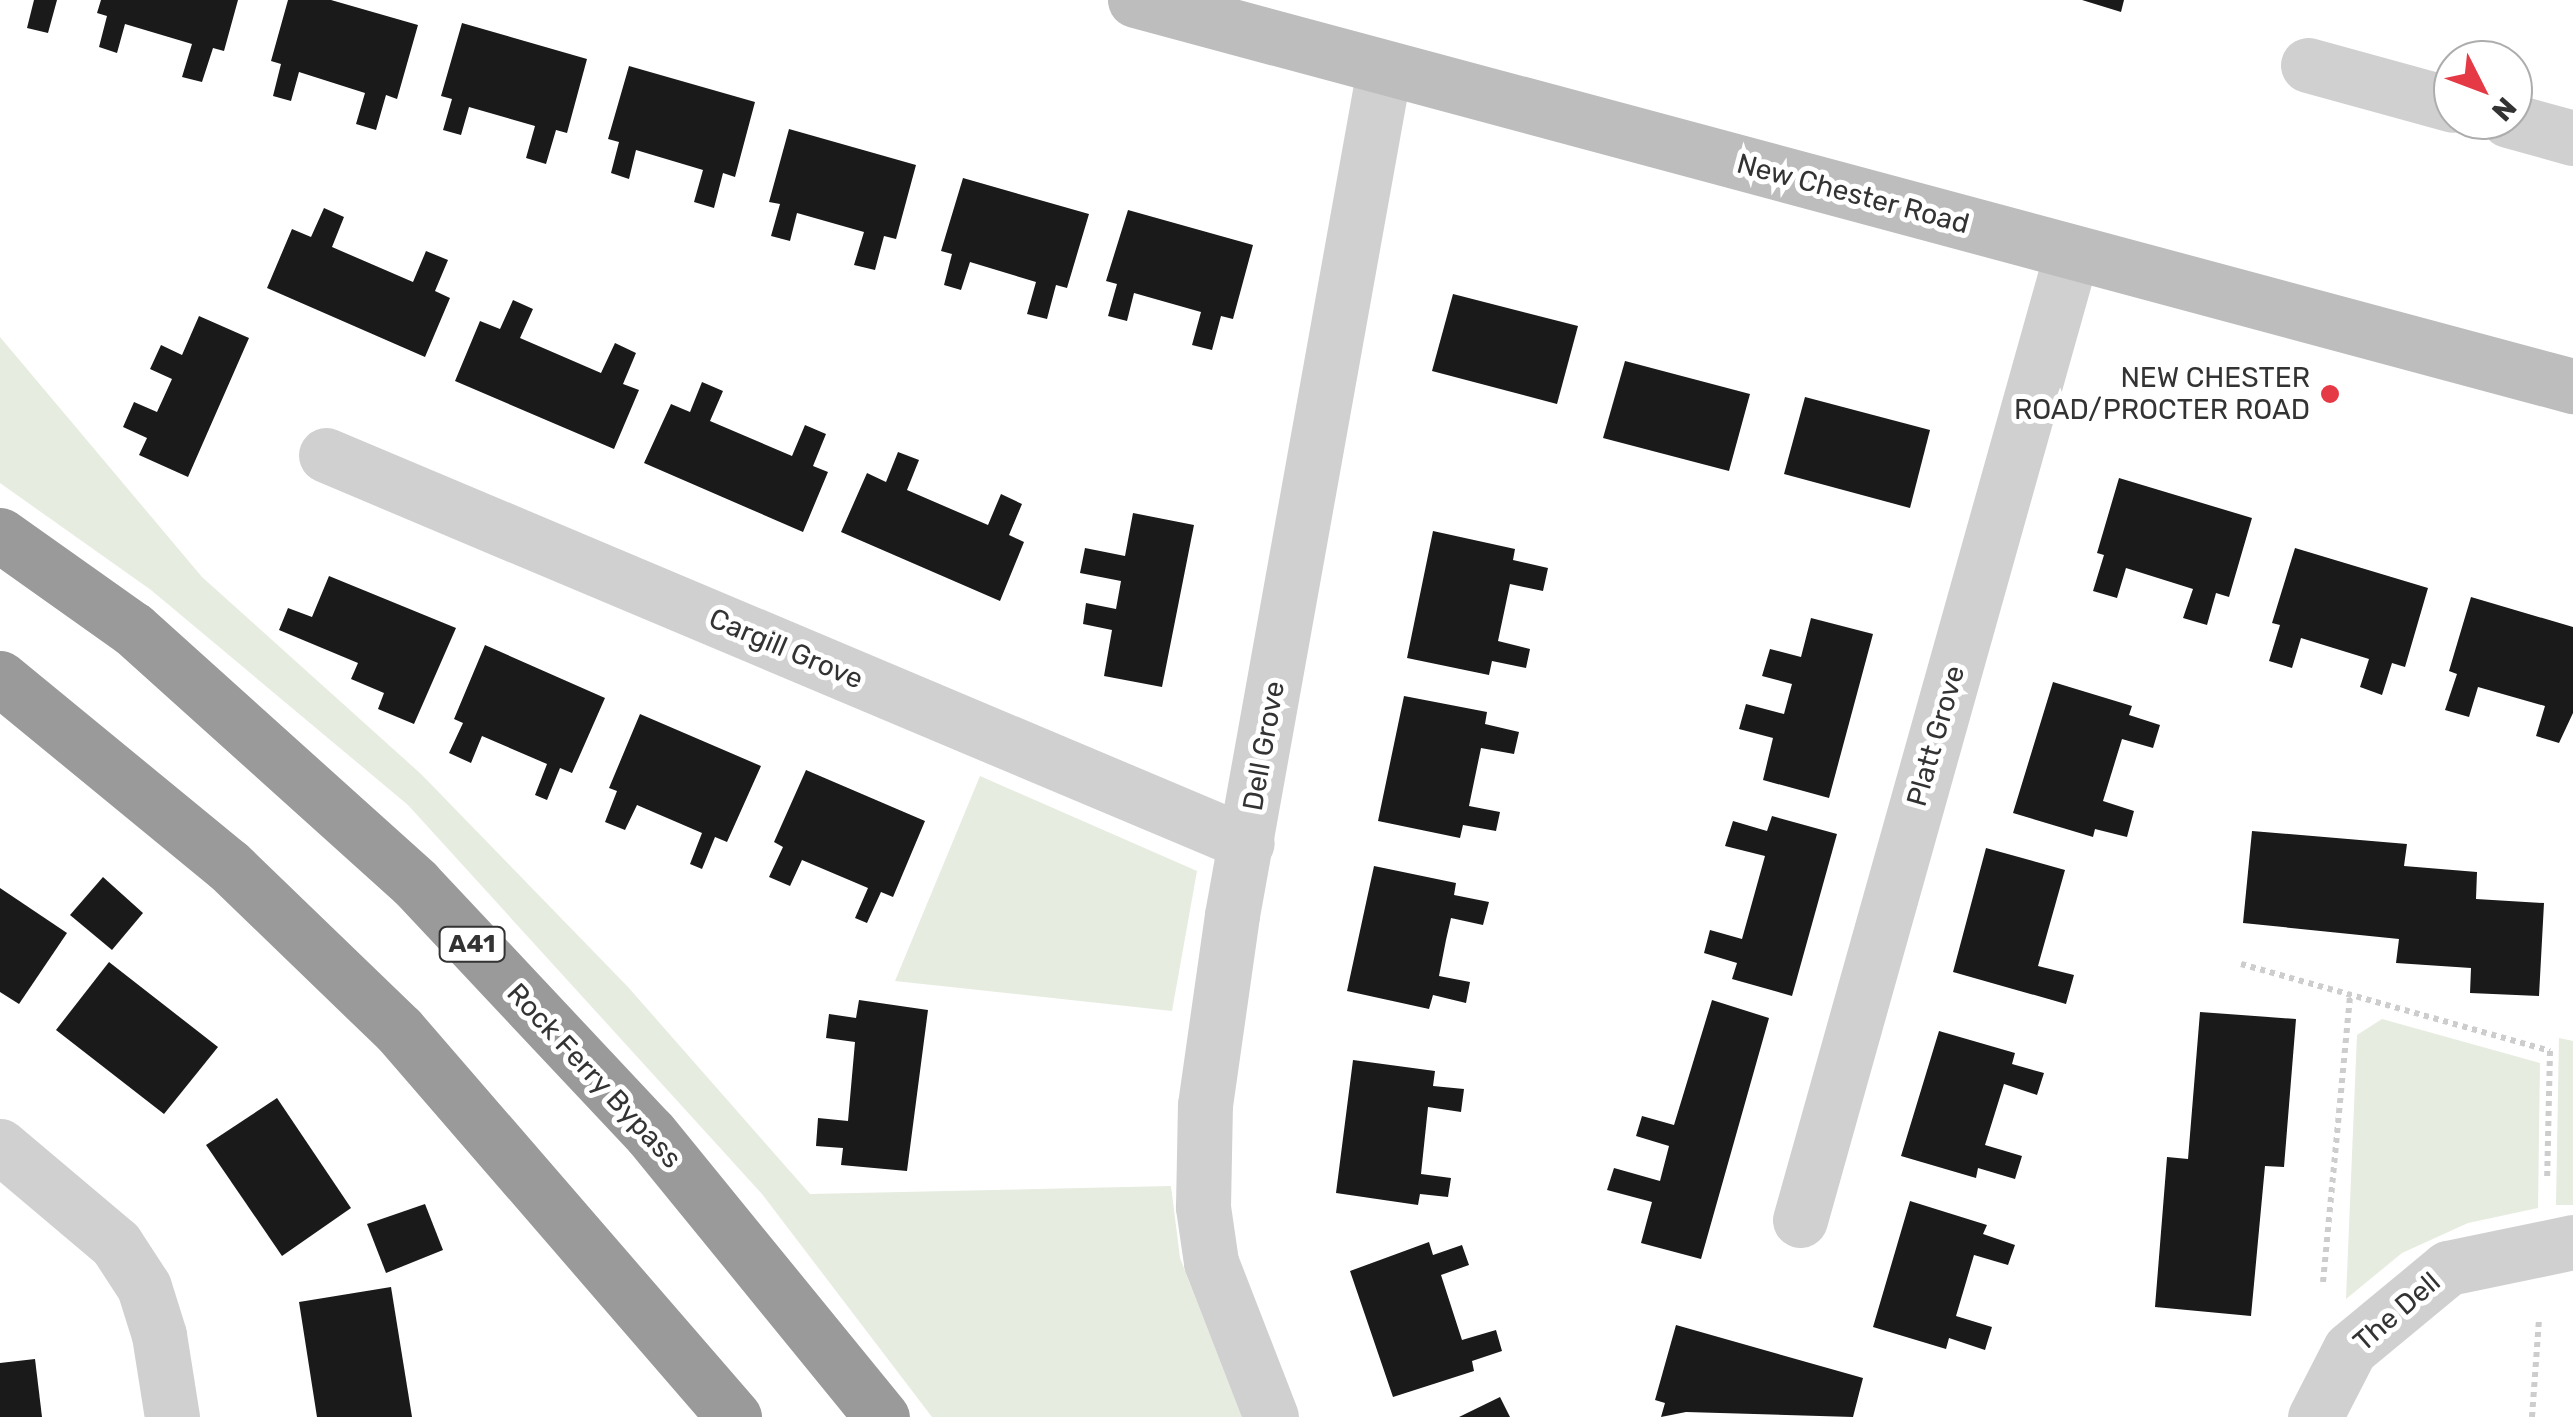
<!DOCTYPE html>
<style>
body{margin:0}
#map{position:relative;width:2573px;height:1417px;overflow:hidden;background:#fff;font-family:Rubik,sans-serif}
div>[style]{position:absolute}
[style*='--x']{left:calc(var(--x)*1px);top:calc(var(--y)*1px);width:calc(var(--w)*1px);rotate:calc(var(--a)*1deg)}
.green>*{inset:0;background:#e6ecdf}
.building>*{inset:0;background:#1a1a1a}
.path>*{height:6px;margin-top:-3px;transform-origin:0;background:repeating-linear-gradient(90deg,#cdcdcd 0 5px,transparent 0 10px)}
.street>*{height:55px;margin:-27.5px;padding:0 27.5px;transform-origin:27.5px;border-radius:27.5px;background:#d0d0d0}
.secondary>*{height:55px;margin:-27.5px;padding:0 27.5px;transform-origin:27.5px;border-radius:27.5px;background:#bdbdbd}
.highway>*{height:55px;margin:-27.5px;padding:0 27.5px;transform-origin:27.5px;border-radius:27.5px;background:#9a9a9a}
.dots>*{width:28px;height:28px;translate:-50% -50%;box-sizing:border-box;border:5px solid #fff;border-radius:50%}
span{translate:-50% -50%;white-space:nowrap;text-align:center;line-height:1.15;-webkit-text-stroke:10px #fff;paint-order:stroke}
.shield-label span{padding:2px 8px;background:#fff;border:2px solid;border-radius:8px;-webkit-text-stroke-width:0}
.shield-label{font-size:25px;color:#333;font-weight:700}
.street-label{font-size:28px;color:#333}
.poi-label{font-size:28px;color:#333}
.right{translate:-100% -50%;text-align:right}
.north{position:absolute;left:2433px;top:40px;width:100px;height:100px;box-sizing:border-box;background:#fff;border:2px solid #adadad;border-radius:50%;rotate:132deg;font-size:28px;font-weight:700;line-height:40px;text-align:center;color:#333}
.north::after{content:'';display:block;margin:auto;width:35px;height:45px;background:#e63946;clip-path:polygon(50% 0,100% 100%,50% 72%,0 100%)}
</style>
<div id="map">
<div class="green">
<i style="clip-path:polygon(0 337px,202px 577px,421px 774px,628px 987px,810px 1194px,1171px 1186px,1180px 1258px,1242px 1417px,932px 1417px,762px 1194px,408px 805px,151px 590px,0 483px)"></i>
<i style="clip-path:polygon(980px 776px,1197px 871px,1172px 1011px,895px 981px)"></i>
<i style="clip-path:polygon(2382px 1019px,2540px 1063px,2538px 1208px,2468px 1223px,2402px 1253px,2346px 1299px,2357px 1035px)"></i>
<i style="clip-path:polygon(2559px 1038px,2573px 1041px,2573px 1205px,2556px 1205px)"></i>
</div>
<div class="building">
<i style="clip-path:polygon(34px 0,57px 0,48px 33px,27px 28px)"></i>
<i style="clip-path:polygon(101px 0,238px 0,224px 51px,213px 48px,202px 82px,182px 77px,192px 44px,125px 24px,117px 53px,99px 47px,107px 16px,97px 13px)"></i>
<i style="clip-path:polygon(288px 0,331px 0,418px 25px,397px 99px,386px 95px,376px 130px,356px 124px,365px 93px,299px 72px,291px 101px,273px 96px,281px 64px,271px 61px)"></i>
<i style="clip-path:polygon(2082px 0,2124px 0,2121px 12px)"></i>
<i style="clip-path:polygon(462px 23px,587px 59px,567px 133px,556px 130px,546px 164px,526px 158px,535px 126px,469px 107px,461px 135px,443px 130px,452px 99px,441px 96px)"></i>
<i style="clip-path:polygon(629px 66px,755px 102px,735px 177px,723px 173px,714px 208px,694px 202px,703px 170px,636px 150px,629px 179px,611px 173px,619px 142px,608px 139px)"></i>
<i style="clip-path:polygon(789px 129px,916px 165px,896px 239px,884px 236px,875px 270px,854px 265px,864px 232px,797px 213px,790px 241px,771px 236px,780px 204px,769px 202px)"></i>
<i style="clip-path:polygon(963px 178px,1089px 214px,1067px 288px,1056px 285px,1047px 319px,1027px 314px,1036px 282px,970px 262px,961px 290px,944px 285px,952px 254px,941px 251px)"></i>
<i style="clip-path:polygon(324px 208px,344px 217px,332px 247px,413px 282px,426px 251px,448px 260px,435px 291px,450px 298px,425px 357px,267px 288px,292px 229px,311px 237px)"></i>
<i style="clip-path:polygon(1128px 210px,1253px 245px,1233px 319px,1221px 316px,1212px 350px,1192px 345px,1201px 312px,1134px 293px,1127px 321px,1108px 316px,1117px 284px,1106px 281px)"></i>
<i style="clip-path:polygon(1453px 294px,1578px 326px,1557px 404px,1432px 371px)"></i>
<i style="clip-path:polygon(513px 300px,533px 309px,520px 338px,601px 373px,615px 343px,636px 353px,623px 384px,639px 390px,614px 449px,455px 381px,480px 321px,500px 329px)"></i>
<i style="clip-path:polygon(199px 316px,249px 338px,188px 477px,139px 455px,147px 438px,123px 427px,134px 402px,157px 412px,172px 379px,150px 369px,161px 345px,182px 355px)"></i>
<i style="clip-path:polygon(1625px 361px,1750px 394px,1729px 471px,1603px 438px)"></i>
<i style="clip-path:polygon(702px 382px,723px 391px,710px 421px,792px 456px,805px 425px,826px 434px,813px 466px,828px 472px,803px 532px,644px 463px,671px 404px,690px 412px)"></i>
<i style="clip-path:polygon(1805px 397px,1930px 430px,1910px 508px,1784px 474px)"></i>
<i style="clip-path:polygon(898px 452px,919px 460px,907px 490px,988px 525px,1001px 494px,1022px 504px,1009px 535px,1024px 542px,1000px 601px,841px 532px,867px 473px,886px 482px)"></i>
<i style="clip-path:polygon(2119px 478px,2252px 518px,2229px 597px,2216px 593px,2207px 625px,2183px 618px,2193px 589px,2126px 568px,2117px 598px,2093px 591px,2104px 555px,2097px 553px)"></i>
<i style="clip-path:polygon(1133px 513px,1194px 525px,1162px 687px,1104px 676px,1112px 630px,1083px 624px,1086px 603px,1116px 609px,1121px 581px,1080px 573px,1085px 548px,1125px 556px)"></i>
<i style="clip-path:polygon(1433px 531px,1515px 549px,1513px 560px,1548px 568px,1543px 591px,1510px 584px,1498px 641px,1530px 649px,1526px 668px,1492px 661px,1489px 675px,1407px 658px)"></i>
<i style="clip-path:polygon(2295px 548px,2428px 588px,2405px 667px,2392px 663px,2382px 695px,2360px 687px,2369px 659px,2301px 638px,2292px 668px,2269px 661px,2280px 625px,2272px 623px)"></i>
<i style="clip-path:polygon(329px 576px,456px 628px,414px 724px,378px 709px,384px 693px,351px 679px,358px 663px,279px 630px,288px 608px,312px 617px)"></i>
<i style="clip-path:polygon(2471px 597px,2573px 627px,2573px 713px,2559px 743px,2536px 736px,2545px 706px,2478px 687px,2469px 717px,2445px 710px,2457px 674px,2449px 671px)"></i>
<i style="clip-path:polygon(1811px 618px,1873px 634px,1829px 798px,1763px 780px,1773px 738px,1739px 729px,1746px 704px,1784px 714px,1792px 684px,1762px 676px,1770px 649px,1801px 657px)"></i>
<i style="clip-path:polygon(485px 645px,605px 698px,572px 773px,560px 768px,547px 800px,535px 795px,547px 764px,482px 736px,471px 763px,449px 753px,463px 723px,454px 719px)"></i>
<i style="clip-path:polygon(2053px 682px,2132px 706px,2129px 715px,2160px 725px,2153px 748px,2122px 739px,2103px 801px,2134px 811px,2127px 837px,2095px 829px,2093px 837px,2013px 813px)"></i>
<i style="clip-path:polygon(1404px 696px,1487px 712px,1485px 724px,1519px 732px,1514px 754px,1481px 748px,1469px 806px,1500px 812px,1496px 831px,1463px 825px,1460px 838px,1378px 821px)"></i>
<i style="clip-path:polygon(640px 714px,761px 766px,727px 842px,715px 837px,702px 869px,690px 864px,702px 833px,637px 805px,625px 830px,605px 822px,617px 791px,609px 788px)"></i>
<i style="clip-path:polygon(806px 770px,925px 821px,893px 897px,881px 892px,867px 923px,855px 918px,868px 888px,802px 860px,790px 886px,769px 877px,783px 847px,774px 842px)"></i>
<i style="clip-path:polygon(1772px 816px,1837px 834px,1792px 996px,1732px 979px,1737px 963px,1704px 953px,1710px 930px,1742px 939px,1765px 856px,1725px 846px,1733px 821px,1767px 831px)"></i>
<i style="clip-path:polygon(2252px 831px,2407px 844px,2404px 866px,2477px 872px,2476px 899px,2544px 903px,2539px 996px,2470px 993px,2471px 968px,2396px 963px,2399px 939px,2243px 923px)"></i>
<i style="clip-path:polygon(1986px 848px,2065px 870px,2038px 966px,2074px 975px,2066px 1004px,1953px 972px)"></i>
<i style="clip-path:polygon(1374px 866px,1456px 883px,1454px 895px,1489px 902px,1483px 925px,1451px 918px,1446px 940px,1439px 976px,1470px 982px,1466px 1003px,1433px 995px,1429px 1009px,1347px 991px)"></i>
<i style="clip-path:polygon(103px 877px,143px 913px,112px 950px,70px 915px)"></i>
<i style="clip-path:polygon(0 888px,67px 933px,19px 1004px,0 992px)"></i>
<i style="clip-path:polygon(109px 962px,218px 1047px,164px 1114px,56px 1030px)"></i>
<i style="clip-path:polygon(859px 1000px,928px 1010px,907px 1171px,841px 1165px,843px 1148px,816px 1146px,818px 1118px,848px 1121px,855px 1042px,826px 1038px,829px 1014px,856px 1018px)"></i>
<i style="clip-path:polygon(1712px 1000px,1769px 1018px,1701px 1259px,1641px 1243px,1652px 1202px,1607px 1190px,1614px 1168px,1660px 1181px,1669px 1146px,1636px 1136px,1642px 1116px,1674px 1125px)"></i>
<i style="clip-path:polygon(2200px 1012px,2296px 1019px,2284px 1167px,2265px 1166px,2251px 1316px,2155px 1307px,2167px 1157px,2188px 1159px)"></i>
<i style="clip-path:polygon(1939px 1031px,2015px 1053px,2012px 1064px,2044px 1073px,2037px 1095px,2004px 1084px,1985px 1145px,2022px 1156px,2015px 1179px,1978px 1168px,1976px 1178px,1901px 1156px)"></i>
<i style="clip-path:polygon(1353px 1060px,1435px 1071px,1433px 1086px,1464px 1089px,1461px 1112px,1428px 1107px,1421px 1174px,1451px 1178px,1448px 1197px,1420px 1194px,1418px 1205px,1336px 1193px)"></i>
<i style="clip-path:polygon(277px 1098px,351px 1208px,282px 1256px,206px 1145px)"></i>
<i style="clip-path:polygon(1910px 1201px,1987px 1225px,1983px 1234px,2015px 1245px,2008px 1265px,1974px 1255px,1956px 1316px,1992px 1327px,1985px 1350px,1949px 1338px,1946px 1349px,1873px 1327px)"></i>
<i style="clip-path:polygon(425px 1204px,443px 1250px,386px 1273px,367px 1224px)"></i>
<i style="clip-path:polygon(1429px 1242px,1433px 1255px,1462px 1245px,1469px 1265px,1441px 1275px,1462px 1340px,1496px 1330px,1502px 1351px,1472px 1361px,1474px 1371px,1393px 1397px,1350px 1271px)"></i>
<i style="clip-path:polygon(391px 1287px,412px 1417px,317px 1417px,299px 1302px)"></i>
<i style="clip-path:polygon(1676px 1325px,1863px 1378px,1853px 1417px,1686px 1412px,1661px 1417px,1665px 1403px,1655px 1400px)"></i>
<i style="clip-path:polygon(35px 1359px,42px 1417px,0 1417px,0 1363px)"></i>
<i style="clip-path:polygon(1500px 1397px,1510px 1417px,1459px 1417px)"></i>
</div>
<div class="path">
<i style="--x:2241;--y:964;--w:321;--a:15.7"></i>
<i style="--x:2550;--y:1051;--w:130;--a:91.3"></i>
<i style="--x:2323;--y:1282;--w:288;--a:-84.6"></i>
<i style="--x:2532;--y:1417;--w:98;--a:-85.9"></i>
</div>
<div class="street">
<i style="--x:2308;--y:65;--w:150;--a:15.4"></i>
<i style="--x:2508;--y:120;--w:67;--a:15.5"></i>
<i style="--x:326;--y:455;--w:999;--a:22.84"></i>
<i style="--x:0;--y:1146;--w:152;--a:40.2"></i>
<i style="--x:116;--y:1244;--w:51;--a:56.9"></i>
<i style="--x:144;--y:1287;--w:50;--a:72.6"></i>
<i style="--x:159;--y:1335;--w:83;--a:81"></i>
<i style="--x:1800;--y:1220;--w:1005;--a:-74.31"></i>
<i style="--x:1271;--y:1417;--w:166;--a:-111.2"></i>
<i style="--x:1211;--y:1262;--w:56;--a:-98.3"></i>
<i style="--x:1203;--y:1207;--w:102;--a:-88.9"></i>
<i style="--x:1205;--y:1105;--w:192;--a:-81.9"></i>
<i style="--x:1232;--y:915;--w:860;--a:-79.81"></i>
<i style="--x:2315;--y:1417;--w:76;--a:-62.8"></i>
<i style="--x:2350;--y:1349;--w:127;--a:-39.6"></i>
<i style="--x:2448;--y:1268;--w:128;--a:-11.7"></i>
</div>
<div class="secondary">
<i style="--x:1135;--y:0;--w:1489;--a:15.03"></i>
</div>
<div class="highway">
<i style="--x:0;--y:535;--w:163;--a:35.3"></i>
<i style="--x:133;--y:629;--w:380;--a:42"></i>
<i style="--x:415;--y:883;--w:343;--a:46.8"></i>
<i style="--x:650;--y:1133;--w:367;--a:50.8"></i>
<i style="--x:0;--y:678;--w:295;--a:39.4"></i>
<i style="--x:228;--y:865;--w:238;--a:44"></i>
<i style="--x:399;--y:1030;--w:512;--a:49.12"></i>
</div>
<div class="dots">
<i style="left:2330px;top:394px;background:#e63946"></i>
</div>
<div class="shield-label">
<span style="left:472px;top:944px">A41</span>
</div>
<div class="street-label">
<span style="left:1853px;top:194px;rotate:15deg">New Chester Road</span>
<span style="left:786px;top:649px;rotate:23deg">Cargill Grove</span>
<span style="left:1936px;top:736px;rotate:-74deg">Platt Grove</span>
<span style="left:1264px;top:746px;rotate:-80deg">Dell Grove</span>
<span style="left:594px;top:1076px;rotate:47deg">Rock Ferry Bypass</span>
<span style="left:2397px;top:1312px;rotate:-41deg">The Dell</span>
</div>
<div class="poi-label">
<span class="right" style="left:2310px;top:394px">NEW CHESTER<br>ROAD/PROCTER ROAD</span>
</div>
<div class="north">N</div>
</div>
